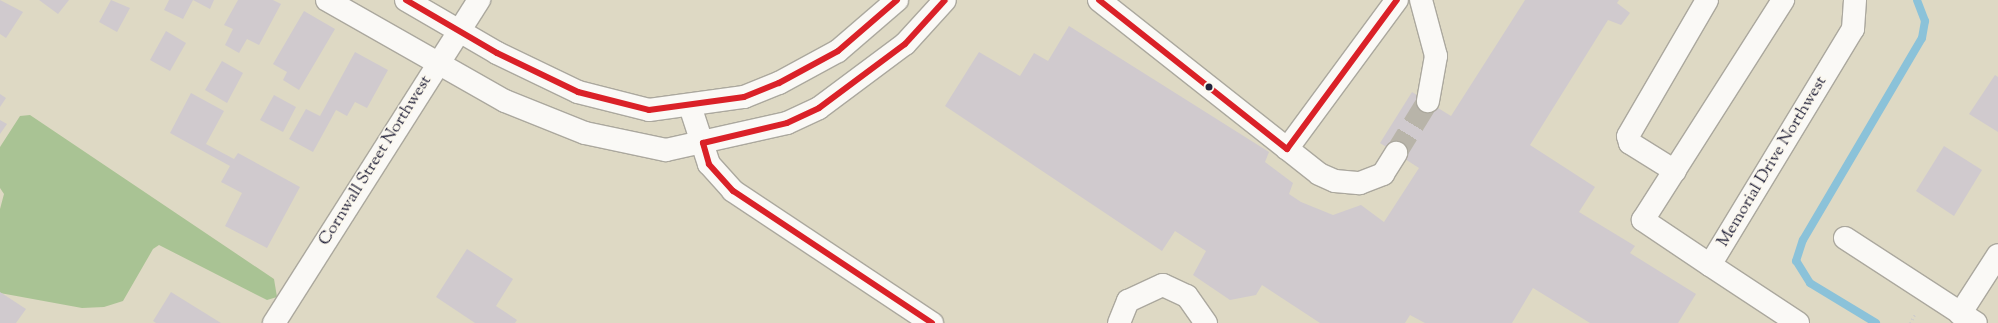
<!DOCTYPE html>
<style>
body{margin:0}
#map{position:relative;width:1998px;height:323px;overflow:hidden;background:#ded9c4;font-family:"Sorts Mill Goudy",serif}
div>[style]{position:absolute}
[style*='--x']{left:calc(var(--x)*1px);top:calc(var(--y)*1px);width:calc(var(--w)*1px);rotate:calc(var(--a)*1deg)}
.forest>*{inset:0;background:#a9c394}
.stream>*{height:8px;margin:-4px;padding:0 4px;transform-origin:4px;border-radius:4px;background:#8bc2d9}
.building>*{inset:0;background:#d0cace}
.minor-tunnel>*{height:22px;margin-top:-11px;transform-origin:0;background:repeating-linear-gradient(90deg,#b8b4a9 0 22px,transparent 0 33px)}
.path>*{height:2.5px;margin-top:-1.25px;transform-origin:0;background:repeating-linear-gradient(90deg,#d0ceca 0 1px,transparent 0 4px)}
.roads{filter:drop-shadow(1px 0 #aba89e) drop-shadow(-1px 0 #aba89e) drop-shadow(0 1px #aba89e) drop-shadow(0 -1px #aba89e)}
.minor>*{height:22px;margin:-11px;padding:0 11px;transform-origin:11px;border-radius:11px;background:#faf9f6}
.bus-1>*{height:6px;margin:-3px;padding:0 3px;transform-origin:3px;border-radius:3px;background:#da2128}
.dots>*{width:11px;height:11px;translate:-50% -50%;box-sizing:border-box;border:2px solid #fbf7ec;border-radius:50%}
span{translate:-50% -50%;white-space:nowrap;text-align:center;line-height:1.15;-webkit-text-stroke:3px #fbf7ec;paint-order:stroke}
.street-label{font-size:17px;color:#22223b}
</style>
<div id="map">
<div class="forest">
<i style="clip-path:polygon(30px 115px,274px 279px,277px 297px,267px 300px,159px 245px,153px 249px,123px 301px,104px 307px,82px 308px,0 293px,0 209px,4px 194px,0 188px,0 147px,20px 116px)"></i>
</div>
<div class="stream">
<i style="--x:1876;--y:323;--w:77;--a:-148.8"></i>
<i style="--x:1810;--y:283;--w:26;--a:-122"></i>
<i style="--x:1796;--y:261;--w:22;--a:-72"></i>
<i style="--x:1803;--y:240;--w:234;--a:-59.5"></i>
<i style="--x:1922;--y:38;--w:17;--a:-80"></i>
<i style="--x:1925;--y:21;--w:22;--a:-111"></i>
</div>
<div class="building">
<i style="clip-path:polygon(0 0,23px 12px,6px 38px,0 34px)"></i>
<i style="clip-path:polygon(39px 0,69px 0,58px 14px)"></i>
<i style="clip-path:polygon(111px 0,130px 8px,117px 32px,99px 22px)"></i>
<i style="clip-path:polygon(169px 0,214px 0,210px 9px,193px 0,183px 19px,164px 10px)"></i>
<i style="clip-path:polygon(238px 0,273px 0,281px 4px,259px 45px,247px 39px,239px 53px,225px 45px,233px 29px,224px 25px)"></i>
<i style="clip-path:polygon(1525px 0,1619px 0,1617px 3px,1630px 13px,1621px 25px,1608px 20px,1530px 145px,1595px 187px,1579px 212px,1635px 246px,1630px 253px,1696px 294px,1678px 323px,1590px 323px,1533px 288px,1512px 323px,1425px 323px,1410px 315px,1405px 323px,1320px 323px,1262px 285px,1256px 295px,1230px 300px,1193px 275px,1206px 251px,1175px 231px,1162px 251px,945px 106px,979px 52px,1020px 76px,1034px 53px,1048px 61px,1069px 26px,1269px 152px,1265px 162px,1293px 183px,1289px 194px,1301px 202px,1333px 215px,1361px 205px,1384px 222px,1419px 168px,1380px 143px,1412px 92px,1451px 116px)"></i>
<i style="clip-path:polygon(304px 11px,335px 29px,299px 90px,283px 80px,287px 72px,273px 64px)"></i>
<i style="clip-path:polygon(166px 31px,186px 43px,170px 71px,150px 60px)"></i>
<i style="clip-path:polygon(355px 52px,388px 70px,367px 108px,355px 102px,347px 116px,336px 110px,313px 152px,289px 139px,306px 109px,320px 116px)"></i>
<i style="clip-path:polygon(222px 61px,243px 73px,227px 103px,205px 90px)"></i>
<i style="clip-path:polygon(1995px 75px,1998px 77px,1998px 132px,1969px 114px)"></i>
<i style="clip-path:polygon(191px 93px,224px 111px,206px 144px,234px 159px,238px 153px,300px 187px,267px 248px,225px 226px,242px 193px,221px 182px,230px 166px,170px 133px)"></i>
<i style="clip-path:polygon(0 94px,6px 98px,0 107px)"></i>
<i style="clip-path:polygon(274px 95px,296px 107px,283px 132px,260px 120px)"></i>
<i style="clip-path:polygon(0 120px,7px 124px,0 134px)"></i>
<i style="clip-path:polygon(1944px 146px,1982px 170px,1954px 216px,1916px 191px)"></i>
<i style="clip-path:polygon(467px 249px,513px 279px,496px 306px,517px 320px,515px 323px,475px 323px,436px 297px)"></i>
<i style="clip-path:polygon(0 292px,26px 309px,16px 323px,0 323px)"></i>
<i style="clip-path:polygon(171px 292px,221px 323px,156px 323px,153px 321px)"></i>
</div>
<div class="minor-tunnel">
<i style="--x:1396;--y:153;--w:61;--a:-58.4"></i>
</div>
<div class="path">
<i style="--x:1910;--y:323;--w:10;--a:-61"></i>
</div>
<div class="roads">
<div class="minor">
<i style="--x:327;--y:0;--w:205;--a:29.6"></i>
<i style="--x:505;--y:101;--w:86;--a:21.8"></i>
<i style="--x:585;--y:133;--w:83;--a:11.9"></i>
<i style="--x:666;--y:150;--w:124;--a:-12.6"></i>
<i style="--x:787;--y:123;--w:35;--a:-25"></i>
<i style="--x:819;--y:108;--w:107;--a:-36.7"></i>
<i style="--x:905;--y:44;--w:59;--a:-47.7"></i>
<i style="--x:406;--y:0;--w:105;--a:30.2"></i>
<i style="--x:497;--y:53;--w:90;--a:25.7"></i>
<i style="--x:578;--y:92;--w:73;--a:14.2"></i>
<i style="--x:649;--y:110;--w:96;--a:-7.8"></i>
<i style="--x:744;--y:97;--w:38;--a:-22"></i>
<i style="--x:779;--y:83;--w:67;--a:-28.5"></i>
<i style="--x:838;--y:51;--w:78;--a:-40.8"></i>
<i style="--x:1099;--y:0;--w:280;--a:38.3"></i>
<i style="--x:1319;--y:174;--w:17;--a:24"></i>
<i style="--x:1335;--y:181;--w:25;--a:5"></i>
<i style="--x:1360;--y:183;--w:25;--a:-21"></i>
<i style="--x:1383;--y:174;--w:25;--a:-58"></i>
<i style="--x:1421;--y:0;--w:58;--a:75"></i>
<i style="--x:1436;--y:56;--w:46;--a:100.1"></i>
<i style="--x:690;--y:106;--w:61;--a:71.9"></i>
<i style="--x:709;--y:164;--w:36;--a:48"></i>
<i style="--x:733;--y:191;--w:239;--a:33.6"></i>
<i style="--x:1287;--y:149;--w:185;--a:-53.6"></i>
<i style="--x:1675;--y:171;--w:53;--a:-148.1"></i>
<i style="--x:1630;--y:143;--w:7;--a:-106"></i>
<i style="--x:1628;--y:136;--w:157;--a:-59.8"></i>
<i style="--x:1845;--y:238;--w:156;--a:33"></i>
<i style="--x:1710;--y:265;--w:81;--a:-146.1"></i>
<i style="--x:1643;--y:220;--w:261;--a:-57.5"></i>
<i style="--x:1960;--y:314;--w:70;--a:-57.2"></i>
<i style="--x:274;--y:323;--w:383;--a:-57.6"></i>
<i style="--x:1119;--y:323;--w:24;--a:-68"></i>
<i style="--x:1128;--y:301;--w:38;--a:-25"></i>
<i style="--x:1163;--y:285;--w:26;--a:25"></i>
<i style="--x:1187;--y:296;--w:33;--a:55"></i>
<i style="--x:1798;--y:323;--w:105;--a:-146.6"></i>
<i style="--x:1710;--y:265;--w:276;--a:-58.8"></i>
<i style="--x:1853;--y:29;--w:29;--a:-86"></i>
</div>
</div>
<div class="bus-1">
<i style="--x:406;--y:0;--w:105;--a:30.2"></i>
<i style="--x:497;--y:53;--w:90;--a:25.7"></i>
<i style="--x:578;--y:92;--w:73;--a:14.2"></i>
<i style="--x:649;--y:110;--w:96;--a:-7.8"></i>
<i style="--x:744;--y:97;--w:38;--a:-22"></i>
<i style="--x:779;--y:83;--w:67;--a:-28.5"></i>
<i style="--x:838;--y:51;--w:78;--a:-40.8"></i>
<i style="--x:1099;--y:0;--w:240;--a:38.4"></i>
<i style="--x:1287;--y:149;--w:185;--a:-53.6"></i>
<i style="--x:932;--y:323;--w:239;--a:-146.4"></i>
<i style="--x:733;--y:191;--w:36;--a:-132"></i>
<i style="--x:709;--y:164;--w:22;--a:-106"></i>
<i style="--x:703;--y:143;--w:86;--a:-13.4"></i>
<i style="--x:787;--y:123;--w:35;--a:-25"></i>
<i style="--x:819;--y:108;--w:107;--a:-36.7"></i>
<i style="--x:905;--y:44;--w:59;--a:-47.7"></i>
</div>
<div class="dots">
<i style="left:1209px;top:87px;background:#22223b"></i>
</div>
<div class="street-label">
<span style="left:376px;top:161px;rotate:-58deg">Cornwall Street Northwest</span>
<span style="left:1773px;top:162px;rotate:-59deg">Memorial Drive Northwest</span>
</div>
</div>
